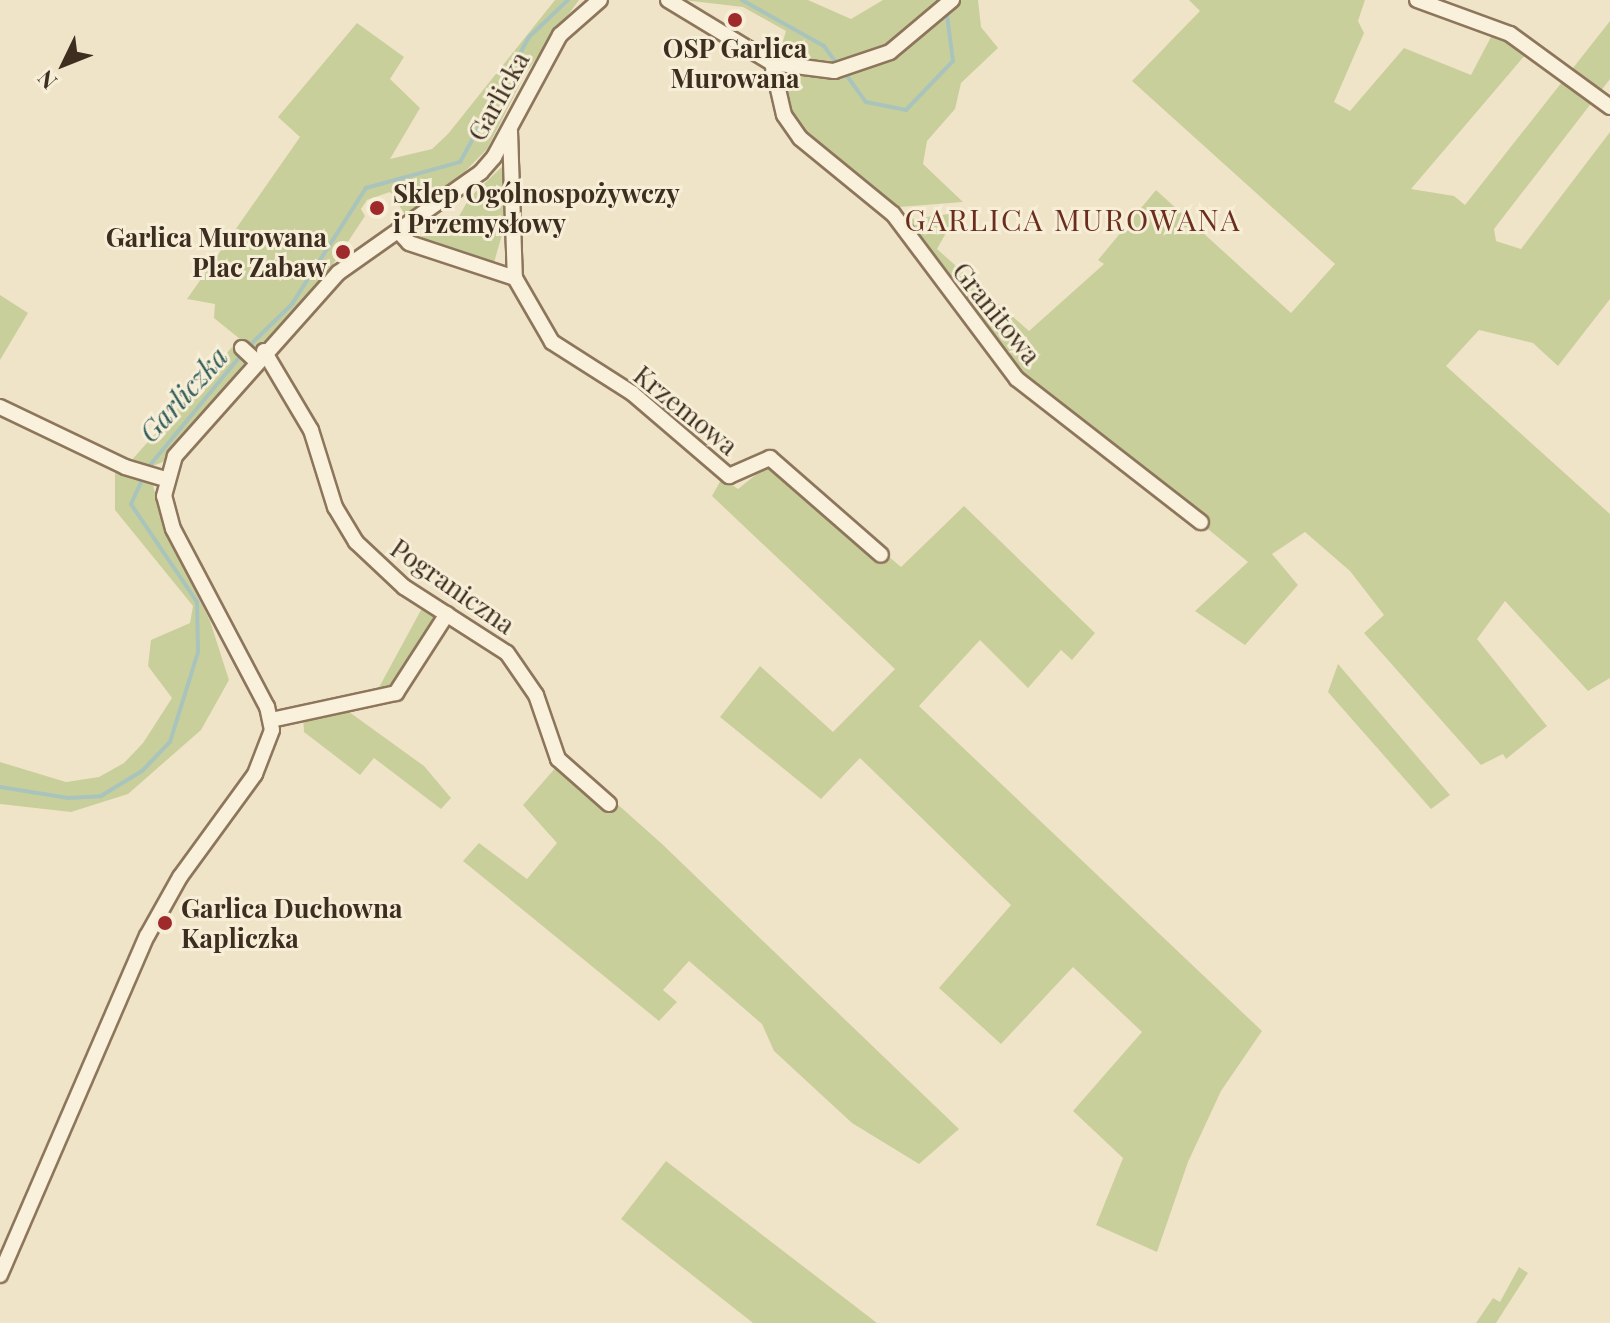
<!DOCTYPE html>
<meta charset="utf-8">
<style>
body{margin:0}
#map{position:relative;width:1610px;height:1323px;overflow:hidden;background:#f0e4c8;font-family:"Playfair Display",serif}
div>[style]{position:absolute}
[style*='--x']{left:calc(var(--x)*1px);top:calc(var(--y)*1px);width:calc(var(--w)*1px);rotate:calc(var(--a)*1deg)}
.green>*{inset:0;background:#c9cf9b}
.stream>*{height:4px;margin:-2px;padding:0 2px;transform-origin:2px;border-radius:2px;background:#a9c4bc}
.roads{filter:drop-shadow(2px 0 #8d765c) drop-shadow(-2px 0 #8d765c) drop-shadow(0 2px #8d765c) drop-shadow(0 -2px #8d765c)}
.minor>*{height:14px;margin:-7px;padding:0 7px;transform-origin:7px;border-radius:7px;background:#faf1dc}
.dots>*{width:22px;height:22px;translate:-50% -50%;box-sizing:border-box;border:4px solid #f7eed8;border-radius:50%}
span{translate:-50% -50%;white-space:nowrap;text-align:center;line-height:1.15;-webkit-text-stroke:6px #f7eed8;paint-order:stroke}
.poi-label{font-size:26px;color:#3d2e20;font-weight:700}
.left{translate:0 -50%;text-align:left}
.right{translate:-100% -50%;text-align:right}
.street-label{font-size:26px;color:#3d2e20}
.water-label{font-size:28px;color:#2f5d5a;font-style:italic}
.quarter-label{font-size:30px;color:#6b2e1e;letter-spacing:2px}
.north{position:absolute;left:24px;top:24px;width:80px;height:80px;-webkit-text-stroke:6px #f7eed8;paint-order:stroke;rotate:227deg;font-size:22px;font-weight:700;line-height:32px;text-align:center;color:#3d2e20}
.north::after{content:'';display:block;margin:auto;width:28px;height:36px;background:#3d2e20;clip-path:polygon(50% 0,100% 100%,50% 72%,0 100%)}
</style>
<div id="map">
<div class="green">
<i style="clip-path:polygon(555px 0,579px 0,525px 74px,487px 149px,449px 188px,406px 216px,390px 192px,367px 200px,361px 209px,365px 216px,328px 272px,256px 352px,214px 318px,215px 304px,187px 299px,300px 137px,278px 117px,357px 23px,404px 57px,390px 79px,420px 108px,390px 159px,432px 149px,448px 134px)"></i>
<i style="clip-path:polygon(683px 0,808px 0,851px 19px,883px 0,978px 0,981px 27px,998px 48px,961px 83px,955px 109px,927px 141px,923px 164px,963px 202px,899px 207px,817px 151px,788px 111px,779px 88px,800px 60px,779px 55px,786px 31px,743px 7px)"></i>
<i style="clip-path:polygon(1189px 0,1365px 0,1358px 21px,1364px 33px,1334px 102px,1350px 111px,1404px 48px,1471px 75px,1492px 35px,1526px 54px,1411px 189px,1454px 196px,1465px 205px,1610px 21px,1610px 79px,1494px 229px,1496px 241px,1521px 249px,1610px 132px,1610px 299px,1558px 366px,1533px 343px,1479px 330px,1446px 366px,1610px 514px,1610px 678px,1588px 691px,1610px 713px,1588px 691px,1505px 601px,1477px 639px,1547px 726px,1506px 759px,1503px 754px,1481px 765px,1364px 633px,1384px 615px,1350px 571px,1305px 532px,1272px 554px,1298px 585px,1245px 645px,1195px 611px,1248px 562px,1010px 366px,917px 240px,911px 219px,957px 213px,937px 249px,1029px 331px,1104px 264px,1098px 260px,1156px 190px,1291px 313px,1335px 264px,1132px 81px,1200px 11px)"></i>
<i style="clip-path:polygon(505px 164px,506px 221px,493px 266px,417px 238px,454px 225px,470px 197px)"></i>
<i style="clip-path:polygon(0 295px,28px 313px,0 360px)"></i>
<i style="clip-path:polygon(233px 346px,246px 361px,163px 462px,153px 466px,130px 462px)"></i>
<i style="clip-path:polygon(768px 465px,881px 564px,888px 556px,901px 567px,964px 506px,1095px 633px,1072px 660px,1061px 650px,1028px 688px,980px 640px,919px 706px,1262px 1031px,1221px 1091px,1188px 1162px,1157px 1252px,1096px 1225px,1123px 1158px,1073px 1111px,1142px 1032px,1073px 967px,1001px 1044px,939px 988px,1011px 905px,860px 758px,821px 799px,720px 717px,760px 666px,833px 732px,895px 669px,712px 496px,722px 478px,738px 489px)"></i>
<i style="clip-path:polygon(115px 468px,152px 481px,164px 529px,210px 621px,229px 680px,201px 730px,128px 794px,71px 812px,0 804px,0 762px,66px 782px,99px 777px,124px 763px,143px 743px,172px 698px,148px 666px,151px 640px,190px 623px,193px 606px,115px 510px)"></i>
<i style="clip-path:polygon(421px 610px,440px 617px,392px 690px,377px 691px)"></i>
<i style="clip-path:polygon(1338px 664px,1450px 795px,1431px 809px,1328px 692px)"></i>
<i style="clip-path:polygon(345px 709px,424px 766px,451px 798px,441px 809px,374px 758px,360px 775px,304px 732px,303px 715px)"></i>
<i style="clip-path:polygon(557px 766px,615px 802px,662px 844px,959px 1129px,919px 1164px,852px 1123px,774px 1051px,762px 1024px,689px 961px,663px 990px,677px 1002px,659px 1021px,463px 861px,479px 843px,527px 879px,557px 843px,523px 805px)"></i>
<i style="clip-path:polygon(666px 1161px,877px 1323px,753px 1323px,621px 1219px)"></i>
<i style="clip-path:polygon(1519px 1267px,1528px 1273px,1496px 1323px,1476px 1323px,1493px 1298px,1500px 1302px)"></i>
</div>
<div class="stream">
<i style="--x:742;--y:0;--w:94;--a:29.3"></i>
<i style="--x:824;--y:46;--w:24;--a:54"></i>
<i style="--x:844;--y:72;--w:37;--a:54"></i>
<i style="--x:866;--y:102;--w:41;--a:11.3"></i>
<i style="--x:906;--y:110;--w:68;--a:-46.2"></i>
<i style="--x:953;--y:61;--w:53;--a:-97.5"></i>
<i style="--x:248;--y:347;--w:62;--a:-44.3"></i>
<i style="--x:292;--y:304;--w:138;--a:-57.5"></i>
<i style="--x:366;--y:188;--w:98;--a:-15.5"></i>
<i style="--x:460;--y:162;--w:143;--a:-61.1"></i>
<i style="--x:529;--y:37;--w:54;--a:-43.5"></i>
<i style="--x:146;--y:470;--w:151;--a:-50.4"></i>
<i style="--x:0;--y:787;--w:69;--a:9.2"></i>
<i style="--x:68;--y:798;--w:33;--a:-3"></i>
<i style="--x:101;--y:796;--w:48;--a:-31.4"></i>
<i style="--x:142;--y:771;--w:40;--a:-46"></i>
<i style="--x:170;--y:742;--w:94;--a:-72.7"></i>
<i style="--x:198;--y:652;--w:50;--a:-91.1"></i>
<i style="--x:197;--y:602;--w:118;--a:-124"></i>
<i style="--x:131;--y:504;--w:29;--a:-65"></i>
</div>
<div class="roads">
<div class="minor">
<i style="--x:668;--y:0;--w:122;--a:31.2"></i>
<i style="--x:772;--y:63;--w:63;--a:7.4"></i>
<i style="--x:834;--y:71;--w:59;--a:-18.7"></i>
<i style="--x:890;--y:52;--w:81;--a:-40"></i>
<i style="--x:1417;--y:0;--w:99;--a:20.1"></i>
<i style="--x:1510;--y:34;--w:124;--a:36.1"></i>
<i style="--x:772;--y:63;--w:53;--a:77"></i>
<i style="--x:784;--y:115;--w:28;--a:55"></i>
<i style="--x:800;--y:138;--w:120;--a:39.3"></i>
<i style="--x:893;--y:214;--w:206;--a:53.1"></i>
<i style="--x:1017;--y:379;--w:233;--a:37.9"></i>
<i style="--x:510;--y:131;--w:147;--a:88.1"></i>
<i style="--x:515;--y:278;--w:74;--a:60"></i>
<i style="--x:552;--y:342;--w:95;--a:32.5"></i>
<i style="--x:632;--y:393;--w:128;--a:40.6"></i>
<i style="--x:729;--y:476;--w:45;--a:-23.7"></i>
<i style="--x:770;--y:458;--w:147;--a:41.1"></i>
<i style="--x:398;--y:231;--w:16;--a:47"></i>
<i style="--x:409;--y:243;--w:112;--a:18.3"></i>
<i style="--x:242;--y:348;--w:19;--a:43"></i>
<i style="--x:264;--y:351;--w:92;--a:59.3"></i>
<i style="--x:311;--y:430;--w:81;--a:72.7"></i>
<i style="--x:335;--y:507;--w:41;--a:59"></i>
<i style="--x:356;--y:542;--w:66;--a:43.2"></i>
<i style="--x:404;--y:587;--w:122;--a:32.7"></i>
<i style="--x:507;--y:653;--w:51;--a:55.4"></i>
<i style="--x:536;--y:695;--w:68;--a:71"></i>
<i style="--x:558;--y:759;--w:68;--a:41.4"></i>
<i style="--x:0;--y:407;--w:139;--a:25.6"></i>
<i style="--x:125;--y:467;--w:42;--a:16.7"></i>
<i style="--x:271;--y:720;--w:128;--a:-12.2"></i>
<i style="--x:396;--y:693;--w:94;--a:-57.2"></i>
<i style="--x:0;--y:1275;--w:369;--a:-66.6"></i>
<i style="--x:147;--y:936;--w:68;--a:-60.8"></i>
<i style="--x:180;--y:877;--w:127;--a:-53.9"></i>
<i style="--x:255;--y:774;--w:47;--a:-68.9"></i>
<i style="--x:272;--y:730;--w:24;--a:-102"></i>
<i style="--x:267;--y:707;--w:201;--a:-117.8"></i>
<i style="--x:173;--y:529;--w:34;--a:-105"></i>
<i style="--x:164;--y:496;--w:41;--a:-74.6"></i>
<i style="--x:175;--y:456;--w:245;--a:-48.3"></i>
<i style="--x:338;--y:273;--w:175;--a:-35.2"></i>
<i style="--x:481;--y:172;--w:20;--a:-49"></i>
<i style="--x:494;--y:157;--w:139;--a:-61.6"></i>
<i style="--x:560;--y:35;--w:53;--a:-41.2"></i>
</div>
</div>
<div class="dots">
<i style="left:735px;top:20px;background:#9e2a2b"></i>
<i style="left:377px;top:208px;background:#9e2a2b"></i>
<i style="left:343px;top:252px;background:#9e2a2b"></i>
<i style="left:165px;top:923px;background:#9e2a2b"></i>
</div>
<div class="poi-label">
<span style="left:735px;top:63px">OSP Garlica<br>Murowana</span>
<span class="left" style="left:393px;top:208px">Sklep Ogólnospożywczy<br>i Przemysłowy</span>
<span class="right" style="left:327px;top:252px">Garlica Murowana<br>Plac Zabaw</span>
<span class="left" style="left:181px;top:923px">Garlica Duchowna<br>Kapliczka</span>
</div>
<div class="street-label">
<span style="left:498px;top:96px;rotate:-61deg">Garlicka</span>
<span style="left:997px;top:313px;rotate:51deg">Granitowa</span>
<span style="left:686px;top:410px;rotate:39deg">Krzemowa</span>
<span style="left:453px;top:586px;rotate:35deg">Pograniczna</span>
</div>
<div class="water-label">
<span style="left:183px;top:394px;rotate:-48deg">Garliczka</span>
</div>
<div class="quarter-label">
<span style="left:1073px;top:219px">GARLICA MUROWANA</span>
</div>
<div class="north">N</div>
</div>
